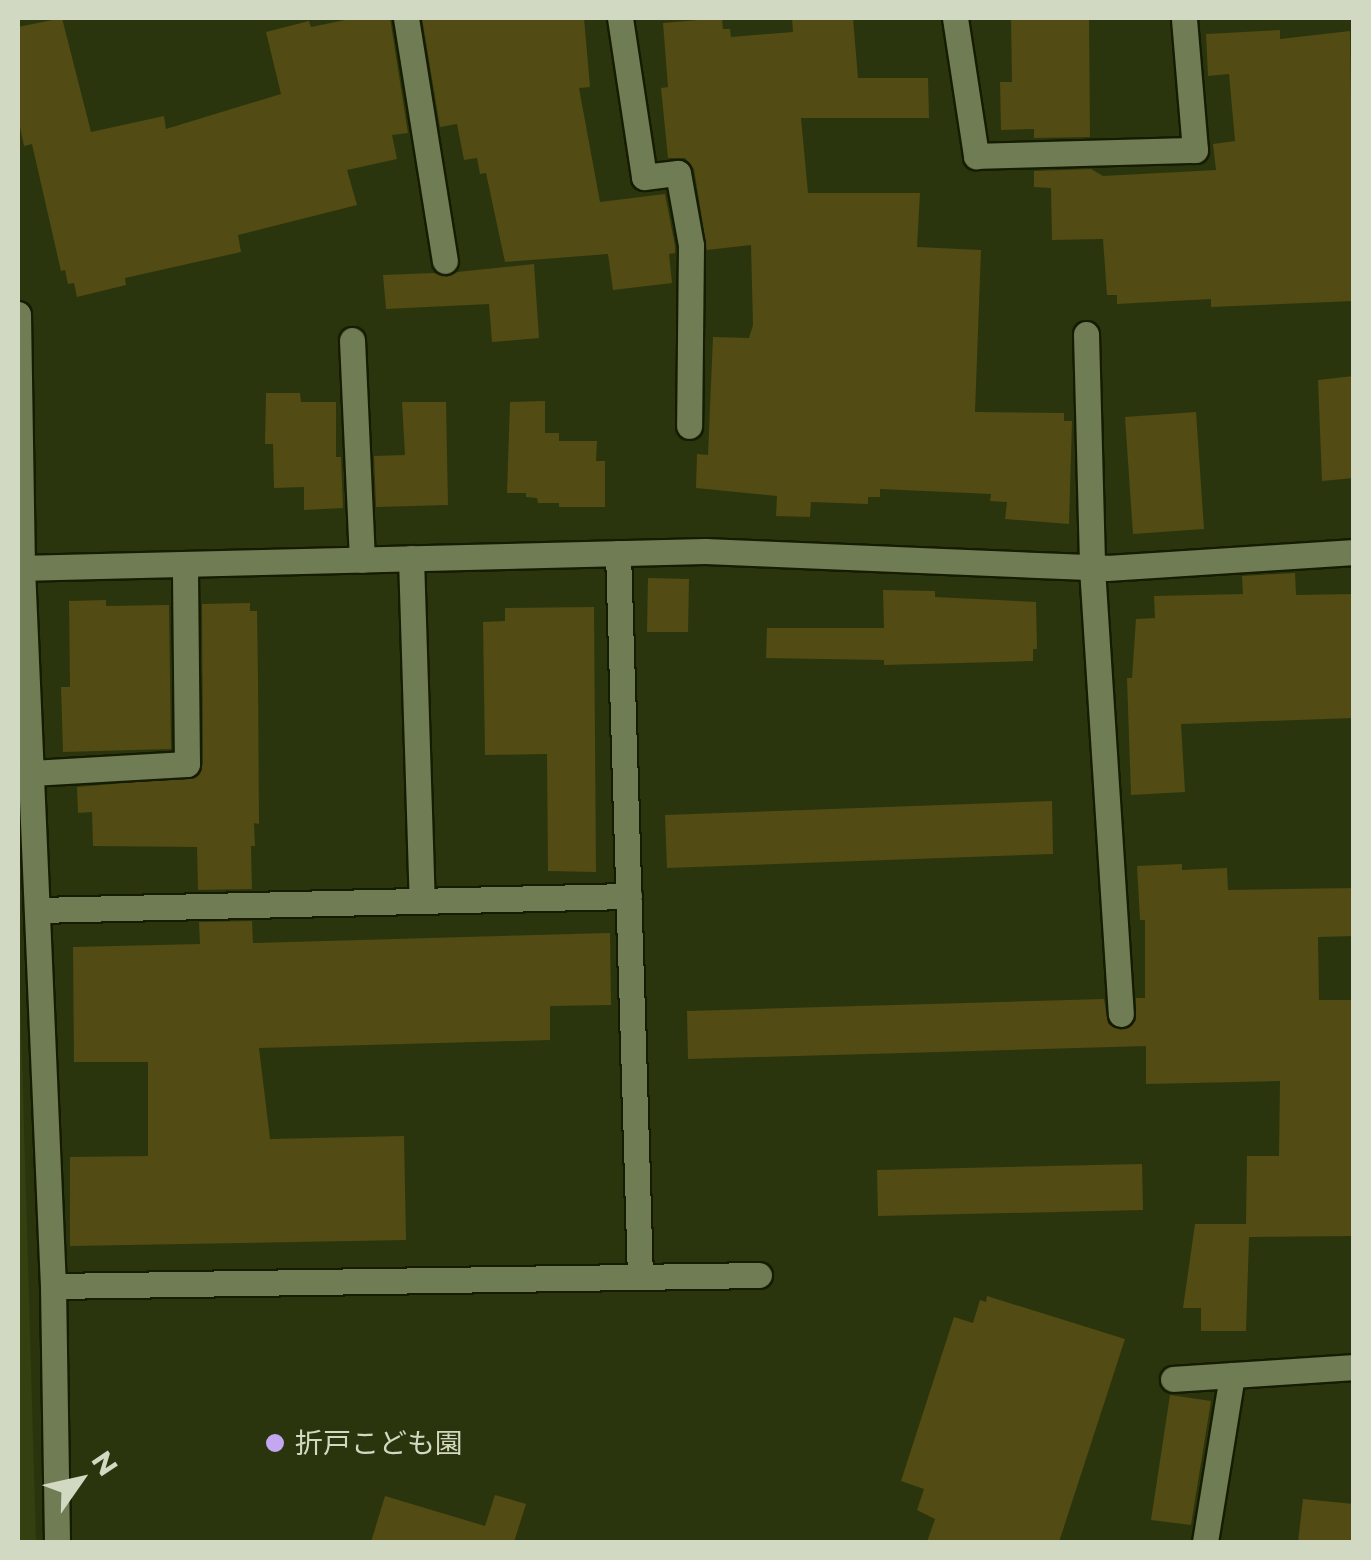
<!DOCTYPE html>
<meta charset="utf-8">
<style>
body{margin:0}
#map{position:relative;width:1371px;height:1560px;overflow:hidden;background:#2b350d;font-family:Montserrat,"Noto Sans JP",sans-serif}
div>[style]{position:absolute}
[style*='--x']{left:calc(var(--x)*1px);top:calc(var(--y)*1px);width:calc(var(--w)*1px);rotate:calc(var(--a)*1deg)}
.built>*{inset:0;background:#34400f}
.building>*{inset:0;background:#524b14}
.roads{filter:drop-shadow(2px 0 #151c01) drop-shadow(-2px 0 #151c01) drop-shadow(0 2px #151c01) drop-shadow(0 -2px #151c01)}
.minor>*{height:25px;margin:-12.5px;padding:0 12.5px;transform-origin:12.5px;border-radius:12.5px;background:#707c53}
.dots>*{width:28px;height:28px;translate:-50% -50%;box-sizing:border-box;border:5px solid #2b350d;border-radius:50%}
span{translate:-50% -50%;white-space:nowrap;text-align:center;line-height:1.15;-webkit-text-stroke:9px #2b350d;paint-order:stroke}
.poi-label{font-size:28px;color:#d2d9c3}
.left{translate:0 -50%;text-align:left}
.frame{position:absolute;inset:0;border:20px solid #d2d9c3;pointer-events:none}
.north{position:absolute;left:30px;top:1430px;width:100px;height:100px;-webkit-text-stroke:8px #2b350d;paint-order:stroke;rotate:56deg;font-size:28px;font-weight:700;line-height:40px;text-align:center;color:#d2d9c3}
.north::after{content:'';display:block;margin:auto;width:35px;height:45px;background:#d2d9c3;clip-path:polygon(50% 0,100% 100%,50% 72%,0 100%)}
</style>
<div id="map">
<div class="built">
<i style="clip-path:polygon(18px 920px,36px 1542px,18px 1542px)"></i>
</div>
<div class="building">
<i style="clip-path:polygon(62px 18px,91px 132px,164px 116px,166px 129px,281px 94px,266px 32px,309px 21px,311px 27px,355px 18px,390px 18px,408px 133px,392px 135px,397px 159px,347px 170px,357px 205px,238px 235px,241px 252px,125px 278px,126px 285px,77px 297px,74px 283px,68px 284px,65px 270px,61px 271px,32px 144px,24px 146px,18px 117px,18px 27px)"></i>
<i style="clip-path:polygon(422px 18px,584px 18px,590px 87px,579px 88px,600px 202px,665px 194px,675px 246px,675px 253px,669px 254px,672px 283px,613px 290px,608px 254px,505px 262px,486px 173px,480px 174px,477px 158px,464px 160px,457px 124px,440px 127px)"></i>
<i style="clip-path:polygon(722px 18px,723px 29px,730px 29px,731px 37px,793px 32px,792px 18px,853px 18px,858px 78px,928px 78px,929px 118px,801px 118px,808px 193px,920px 193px,917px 247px,981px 250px,975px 412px,1064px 413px,1064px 421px,1072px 421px,1069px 524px,1005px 519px,1007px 502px,990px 501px,991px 494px,880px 489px,880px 497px,868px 497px,868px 504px,811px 502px,810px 517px,776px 516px,777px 496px,696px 488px,697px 454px,708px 455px,713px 337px,749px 338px,753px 325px,751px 245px,707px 250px,694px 169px,685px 158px,668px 158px,661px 88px,668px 87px,663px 23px)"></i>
<i style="clip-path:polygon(1011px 18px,1089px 18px,1090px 137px,1034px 138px,1034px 129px,1001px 130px,1000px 82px,1012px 82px)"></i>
<i style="clip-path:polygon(1280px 30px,1280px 39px,1350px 31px,1354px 301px,1211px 307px,1211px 299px,1117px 304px,1117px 295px,1107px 295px,1103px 239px,1052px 240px,1051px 188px,1034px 187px,1034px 171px,1091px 169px,1103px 176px,1216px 170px,1213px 144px,1235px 141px,1229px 74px,1208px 76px,1206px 34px)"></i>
<i style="clip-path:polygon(534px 264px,539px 338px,492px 342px,489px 304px,386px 309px,383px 275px,434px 273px,447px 277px,457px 272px)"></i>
<i style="clip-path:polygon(1354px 376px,1354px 478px,1322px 481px,1318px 380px)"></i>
<i style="clip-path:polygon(266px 393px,300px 393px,301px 402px,336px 402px,336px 457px,341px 457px,343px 508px,304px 510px,304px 487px,274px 488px,273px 444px,265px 444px)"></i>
<i style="clip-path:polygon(545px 401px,545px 433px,559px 433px,559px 441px,597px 441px,596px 461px,605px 461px,605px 507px,559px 507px,559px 503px,538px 503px,537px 498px,526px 497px,526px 493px,507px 493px,510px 402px)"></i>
<i style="clip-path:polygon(402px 402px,446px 402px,448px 505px,376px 507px,374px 456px,405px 455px)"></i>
<i style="clip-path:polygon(1196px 412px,1204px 529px,1133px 534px,1125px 417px)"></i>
<i style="clip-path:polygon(1295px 573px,1296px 595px,1354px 594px,1354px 718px,1181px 724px,1185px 792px,1131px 795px,1127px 678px,1132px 678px,1136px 619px,1155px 618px,1154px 596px,1243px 594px,1242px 576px)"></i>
<i style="clip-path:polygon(648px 578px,689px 579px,688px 632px,647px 632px)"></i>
<i style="clip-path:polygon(883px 590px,935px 591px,935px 597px,1036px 602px,1037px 649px,1033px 649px,1033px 661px,884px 665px,884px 660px,766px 658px,767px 628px,884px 628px)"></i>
<i style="clip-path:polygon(106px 600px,106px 606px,169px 605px,171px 749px,63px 752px,61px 687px,70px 687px,69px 601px)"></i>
<i style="clip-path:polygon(250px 603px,250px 611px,257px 611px,258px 677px,259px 824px,254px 823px,255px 846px,251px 846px,252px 889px,198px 890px,197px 847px,93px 846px,92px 812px,78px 813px,77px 787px,196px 777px,203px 764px,202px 604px)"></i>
<i style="clip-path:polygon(594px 607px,596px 872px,548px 871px,547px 754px,485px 755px,483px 622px,505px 621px,505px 608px)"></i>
<i style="clip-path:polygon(1052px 801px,1053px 854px,667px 868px,665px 815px)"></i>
<i style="clip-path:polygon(1182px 864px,1182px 870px,1227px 868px,1228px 890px,1354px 888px,1354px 936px,1318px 937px,1319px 1000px,1354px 1000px,1354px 1236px,1249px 1237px,1246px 1331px,1201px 1331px,1201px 1308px,1183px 1308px,1195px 1224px,1246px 1224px,1247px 1156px,1279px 1156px,1280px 1081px,1146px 1084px,1146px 1046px,688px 1059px,687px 1011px,1104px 999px,1108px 1024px,1121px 1030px,1129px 1028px,1136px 1020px,1136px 998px,1145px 998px,1145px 920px,1140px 920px,1137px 866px)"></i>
<i style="clip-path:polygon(252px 921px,253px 943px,610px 933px,611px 1005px,550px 1006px,550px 1040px,259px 1048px,270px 1139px,404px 1136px,406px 1240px,70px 1246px,70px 1157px,148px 1156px,148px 1062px,74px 1062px,73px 947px,200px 944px,199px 922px)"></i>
<i style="clip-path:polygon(1142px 1164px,1143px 1210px,878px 1216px,877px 1170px)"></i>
<i style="clip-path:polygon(987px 1296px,1125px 1339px,1059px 1542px,927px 1542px,935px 1519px,917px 1510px,924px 1489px,901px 1481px,954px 1317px,973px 1323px,980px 1300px,986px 1302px)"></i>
<i style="clip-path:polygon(1170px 1395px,1211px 1401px,1191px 1525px,1151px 1520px)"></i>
<i style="clip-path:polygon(495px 1495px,526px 1504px,514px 1542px,371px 1542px,385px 1496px,485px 1526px)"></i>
<i style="clip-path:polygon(1303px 1499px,1354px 1504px,1354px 1542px,1298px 1542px)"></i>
</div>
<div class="roads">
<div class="minor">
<i style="--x:406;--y:18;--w:246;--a:80.9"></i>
<i style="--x:620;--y:18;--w:161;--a:81.4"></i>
<i style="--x:644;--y:177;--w:34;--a:-7"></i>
<i style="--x:678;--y:173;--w:73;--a:79.8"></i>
<i style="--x:691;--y:245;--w:181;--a:90.6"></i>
<i style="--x:955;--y:18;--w:140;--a:81.3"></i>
<i style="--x:976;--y:156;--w:219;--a:-1.6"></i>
<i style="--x:1195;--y:150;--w:132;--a:-94.8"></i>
<i style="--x:18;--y:314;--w:254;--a:89.1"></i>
<i style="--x:22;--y:568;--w:719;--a:87.53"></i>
<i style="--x:53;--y:1286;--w:256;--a:89.1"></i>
<i style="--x:1086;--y:334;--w:234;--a:88.5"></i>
<i style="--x:1092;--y:568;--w:447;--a:86.3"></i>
<i style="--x:352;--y:340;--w:220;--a:87.4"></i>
<i style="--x:618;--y:553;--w:724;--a:88.26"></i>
<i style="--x:411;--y:558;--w:343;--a:88.2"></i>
<i style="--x:18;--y:568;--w:687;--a:-1.42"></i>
<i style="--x:705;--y:551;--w:402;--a:2.4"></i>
<i style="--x:1107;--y:568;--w:248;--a:-3.7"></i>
<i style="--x:31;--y:773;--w:156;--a:-3.3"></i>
<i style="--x:187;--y:764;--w:200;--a:-90.6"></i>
<i style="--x:38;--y:910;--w:591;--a:-1.36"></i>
<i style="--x:53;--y:1286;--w:706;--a:-0.89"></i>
<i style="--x:1173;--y:1379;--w:181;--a:-3.8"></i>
<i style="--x:1205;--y:1542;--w:169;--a:-80.8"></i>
</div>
</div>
<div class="dots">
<i style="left:275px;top:1443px;background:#c4a7f1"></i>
</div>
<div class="poi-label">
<span class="left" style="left:295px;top:1443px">折戸こども園</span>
</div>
<div class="frame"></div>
<div class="north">N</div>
</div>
